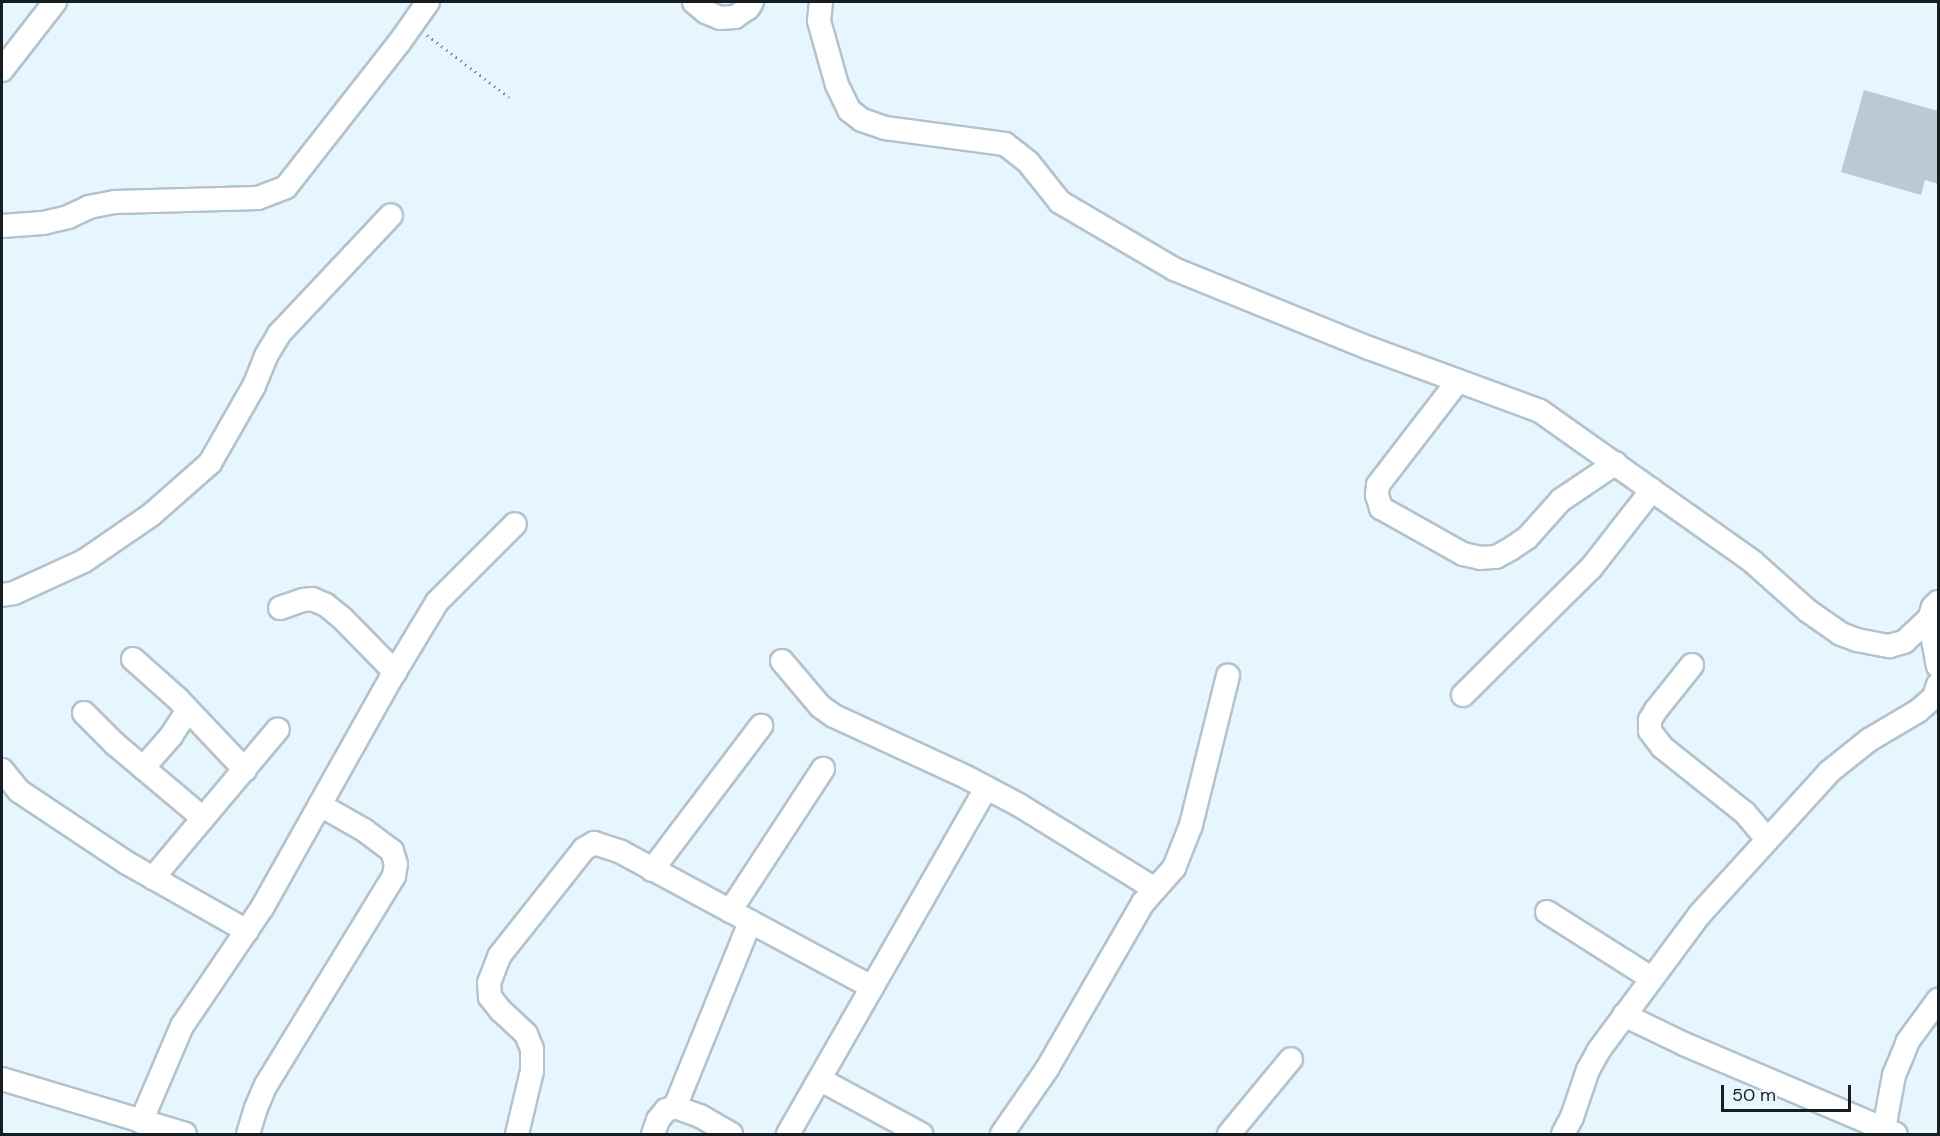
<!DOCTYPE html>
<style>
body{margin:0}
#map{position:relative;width:1940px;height:1136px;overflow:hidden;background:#e7f5fe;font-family:"DM Sans",sans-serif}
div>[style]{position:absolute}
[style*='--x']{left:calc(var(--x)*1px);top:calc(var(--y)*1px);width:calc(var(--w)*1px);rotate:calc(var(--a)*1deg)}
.building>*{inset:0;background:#b9cad4}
.path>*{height:3px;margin-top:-1.5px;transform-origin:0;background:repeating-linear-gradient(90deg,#838e94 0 1.5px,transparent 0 6px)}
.roads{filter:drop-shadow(2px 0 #b2c3ce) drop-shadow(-2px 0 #b2c3ce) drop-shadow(0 2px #b2c3ce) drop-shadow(0 -2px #b2c3ce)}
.minor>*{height:22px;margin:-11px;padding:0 11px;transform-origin:11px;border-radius:11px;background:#fff}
span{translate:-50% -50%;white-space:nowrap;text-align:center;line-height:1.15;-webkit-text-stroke:6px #e7f5fe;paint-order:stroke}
.frame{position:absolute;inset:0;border:3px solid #171e22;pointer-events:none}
.scale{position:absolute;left:1721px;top:1085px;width:130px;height:27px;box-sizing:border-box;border:3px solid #171e22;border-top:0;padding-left:8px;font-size:18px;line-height:21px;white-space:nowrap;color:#171e22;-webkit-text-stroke:4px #e7f5fe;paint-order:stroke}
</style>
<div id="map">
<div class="building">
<i style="clip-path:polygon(1864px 90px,1938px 111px,1938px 184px,1925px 180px,1921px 195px,1841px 172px)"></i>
</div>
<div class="path">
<i style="--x:427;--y:35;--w:103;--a:37.1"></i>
</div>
<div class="roads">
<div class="minor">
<i style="--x:694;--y:2;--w:16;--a:40"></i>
<i style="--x:706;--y:12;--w:15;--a:23"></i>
<i style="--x:720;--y:18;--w:15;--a:-4"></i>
<i style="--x:735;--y:17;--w:16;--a:-35"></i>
<i style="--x:748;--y:8;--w:7;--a:-56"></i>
<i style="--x:821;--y:2;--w:19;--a:96"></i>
<i style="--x:819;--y:21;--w:66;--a:74.3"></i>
<i style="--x:837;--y:85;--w:28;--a:64"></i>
<i style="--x:849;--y:110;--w:16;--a:38"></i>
<i style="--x:862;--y:120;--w:24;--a:19"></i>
<i style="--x:885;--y:128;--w:121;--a:7.6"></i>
<i style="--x:1005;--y:144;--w:29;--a:38"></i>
<i style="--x:1028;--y:162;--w:51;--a:51.3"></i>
<i style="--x:1060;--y:202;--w:132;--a:30.4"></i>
<i style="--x:1174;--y:269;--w:210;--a:22.1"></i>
<i style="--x:1369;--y:348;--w:182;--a:20.2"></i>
<i style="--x:1540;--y:411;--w:261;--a:35.3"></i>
<i style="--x:1753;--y:562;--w:74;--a:41.7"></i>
<i style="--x:1808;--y:611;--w:40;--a:34.9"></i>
<i style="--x:1841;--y:634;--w:17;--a:21"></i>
<i style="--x:1857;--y:640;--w:33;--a:11"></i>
<i style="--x:1889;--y:646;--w:16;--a:-15"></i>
<i style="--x:1904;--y:642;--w:34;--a:-43"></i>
<i style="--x:2;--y:70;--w:86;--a:-52.1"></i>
<i style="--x:2;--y:226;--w:41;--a:-4.2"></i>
<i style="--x:43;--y:223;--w:26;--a:-13"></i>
<i style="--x:68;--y:217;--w:23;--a:-25"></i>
<i style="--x:89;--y:207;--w:26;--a:-11"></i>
<i style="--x:115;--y:202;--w:143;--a:-1.6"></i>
<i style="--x:258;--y:198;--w:30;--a:-21"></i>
<i style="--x:286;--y:187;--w:183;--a:-51.9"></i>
<i style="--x:399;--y:43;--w:50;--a:-54.7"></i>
<i style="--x:1458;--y:381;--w:131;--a:127.6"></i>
<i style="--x:1378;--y:485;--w:10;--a:96"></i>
<i style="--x:1377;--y:495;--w:14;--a:73"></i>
<i style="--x:1381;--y:508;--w:94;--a:29.3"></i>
<i style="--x:1463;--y:554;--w:17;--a:13"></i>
<i style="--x:1480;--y:558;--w:16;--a:-4"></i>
<i style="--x:1496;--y:557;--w:18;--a:-29"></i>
<i style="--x:1512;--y:548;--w:18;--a:-34"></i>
<i style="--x:1527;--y:538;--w:51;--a:-48.2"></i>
<i style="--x:1561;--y:500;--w:66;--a:-33.9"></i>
<i style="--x:2;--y:595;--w:12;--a:-9"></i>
<i style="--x:14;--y:593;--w:77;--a:-24.6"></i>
<i style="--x:84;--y:561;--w:81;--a:-34.5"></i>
<i style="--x:151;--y:515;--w:79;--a:-41.4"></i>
<i style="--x:210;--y:463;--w:89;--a:-60.3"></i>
<i style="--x:254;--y:386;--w:32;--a:-68"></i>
<i style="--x:266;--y:356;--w:26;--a:-59"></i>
<i style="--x:279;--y:334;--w:163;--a:-46.7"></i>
<i style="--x:1938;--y:602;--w:7;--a:135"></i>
<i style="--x:1933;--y:607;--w:13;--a:108"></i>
<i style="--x:1929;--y:619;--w:48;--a:79.2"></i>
<i style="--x:280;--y:608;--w:24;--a:-19"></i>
<i style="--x:303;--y:600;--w:9;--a:-6"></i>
<i style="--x:312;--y:599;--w:15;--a:23"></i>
<i style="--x:326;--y:605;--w:21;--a:39"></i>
<i style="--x:342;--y:618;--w:76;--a:45.5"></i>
<i style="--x:133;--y:659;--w:59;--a:41.6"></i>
<i style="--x:177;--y:698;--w:99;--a:46.6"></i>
<i style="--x:782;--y:661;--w:59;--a:49.8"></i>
<i style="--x:820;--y:706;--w:17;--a:36"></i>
<i style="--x:834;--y:716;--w:145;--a:24.8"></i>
<i style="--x:966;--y:777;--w:60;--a:27.8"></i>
<i style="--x:1019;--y:805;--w:160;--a:31.7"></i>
<i style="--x:1692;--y:665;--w:58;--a:128.7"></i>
<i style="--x:1656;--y:710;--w:12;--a:121"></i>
<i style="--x:1650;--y:720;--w:11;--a:90"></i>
<i style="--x:1650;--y:731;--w:20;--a:53"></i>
<i style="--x:1662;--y:747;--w:106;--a:38.5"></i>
<i style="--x:1745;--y:813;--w:33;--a:50"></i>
<i style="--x:1463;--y:695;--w:180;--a:-44.8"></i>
<i style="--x:1591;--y:568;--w:99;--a:-52"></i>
<i style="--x:84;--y:713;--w:44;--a:45"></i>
<i style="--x:115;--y:744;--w:115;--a:40.1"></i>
<i style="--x:143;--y:768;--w:43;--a:-48.8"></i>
<i style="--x:171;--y:736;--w:31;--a:-57"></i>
<i style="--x:2;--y:770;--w:27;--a:51"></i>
<i style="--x:19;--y:791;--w:130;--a:33.7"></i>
<i style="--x:127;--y:863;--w:138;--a:29.5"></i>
<i style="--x:652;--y:870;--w:181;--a:-52.9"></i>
<i style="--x:153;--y:878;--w:194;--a:-50"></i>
<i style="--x:730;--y:911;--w:170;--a:-56.8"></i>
<i style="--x:1547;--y:912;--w:123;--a:32.4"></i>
<i style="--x:1624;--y:1015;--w:67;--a:25.8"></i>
<i style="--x:1684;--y:1044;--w:230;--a:23"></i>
<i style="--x:2;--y:1079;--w:191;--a:16.7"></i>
<i style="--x:821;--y:1080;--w:114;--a:28.4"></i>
<i style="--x:675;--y:1107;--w:200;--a:-67.9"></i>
<i style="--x:141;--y:1122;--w:104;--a:-66.9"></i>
<i style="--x:182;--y:1026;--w:143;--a:-55.9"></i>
<i style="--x:262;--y:908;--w:261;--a:-60.7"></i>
<i style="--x:390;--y:680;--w:91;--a:-58.9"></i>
<i style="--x:437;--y:602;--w:110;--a:-45"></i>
<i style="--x:1884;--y:1129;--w:55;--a:-79.5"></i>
<i style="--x:1894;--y:1075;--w:21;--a:-67"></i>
<i style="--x:1902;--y:1056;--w:16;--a:-68"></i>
<i style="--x:1908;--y:1041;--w:51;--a:-53.8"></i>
<i style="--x:248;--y:1134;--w:27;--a:-73"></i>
<i style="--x:256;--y:1108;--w:25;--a:-67"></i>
<i style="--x:266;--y:1085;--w:245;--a:-58.5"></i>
<i style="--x:394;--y:876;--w:12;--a:-81"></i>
<i style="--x:396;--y:864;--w:14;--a:-107"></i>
<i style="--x:392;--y:851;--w:35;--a:-143"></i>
<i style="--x:364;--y:830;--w:51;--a:-150.4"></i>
<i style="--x:517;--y:1134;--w:65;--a:-76.6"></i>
<i style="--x:532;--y:1071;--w:22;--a:-90"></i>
<i style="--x:532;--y:1049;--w:16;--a:-112"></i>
<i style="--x:526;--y:1034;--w:34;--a:-137"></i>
<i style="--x:501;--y:1011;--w:18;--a:-128"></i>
<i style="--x:490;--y:997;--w:14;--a:-94"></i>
<i style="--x:489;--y:983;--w:30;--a:-69"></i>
<i style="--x:500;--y:955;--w:135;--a:-51.6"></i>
<i style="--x:584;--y:849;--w:12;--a:-31"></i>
<i style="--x:594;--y:843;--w:28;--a:18"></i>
<i style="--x:621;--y:852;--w:285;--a:28.3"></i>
<i style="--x:653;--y:1134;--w:15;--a:-70"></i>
<i style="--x:658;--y:1120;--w:13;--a:-51"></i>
<i style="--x:666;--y:1110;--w:9;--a:-18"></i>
<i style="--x:675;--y:1107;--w:27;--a:20"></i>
<i style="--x:700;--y:1116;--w:36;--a:30"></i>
<i style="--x:788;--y:1134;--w:399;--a:-60.2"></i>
<i style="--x:1002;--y:1134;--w:79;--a:-55.3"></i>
<i style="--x:1047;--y:1069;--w:192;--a:-60"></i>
<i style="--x:1143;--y:903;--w:47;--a:-48.5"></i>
<i style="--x:1174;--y:868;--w:46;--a:-68.4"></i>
<i style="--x:1191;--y:825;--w:154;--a:-76.1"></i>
<i style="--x:1229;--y:1134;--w:97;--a:-50.4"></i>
<i style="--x:1563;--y:1134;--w:19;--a:-62"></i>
<i style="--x:1572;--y:1117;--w:50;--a:-71.2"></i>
<i style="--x:1588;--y:1070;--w:23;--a:-61"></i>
<i style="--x:1599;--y:1050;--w:169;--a:-53.4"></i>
<i style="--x:1700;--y:914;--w:192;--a:-47.7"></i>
<i style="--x:1829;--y:772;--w:51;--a:-38.7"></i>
<i style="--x:1869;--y:740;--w:57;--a:-30.6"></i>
<i style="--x:1918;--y:711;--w:21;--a:-41"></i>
<i style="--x:1934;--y:697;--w:13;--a:-72"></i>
</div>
</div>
<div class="frame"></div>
<div class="scale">50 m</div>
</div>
